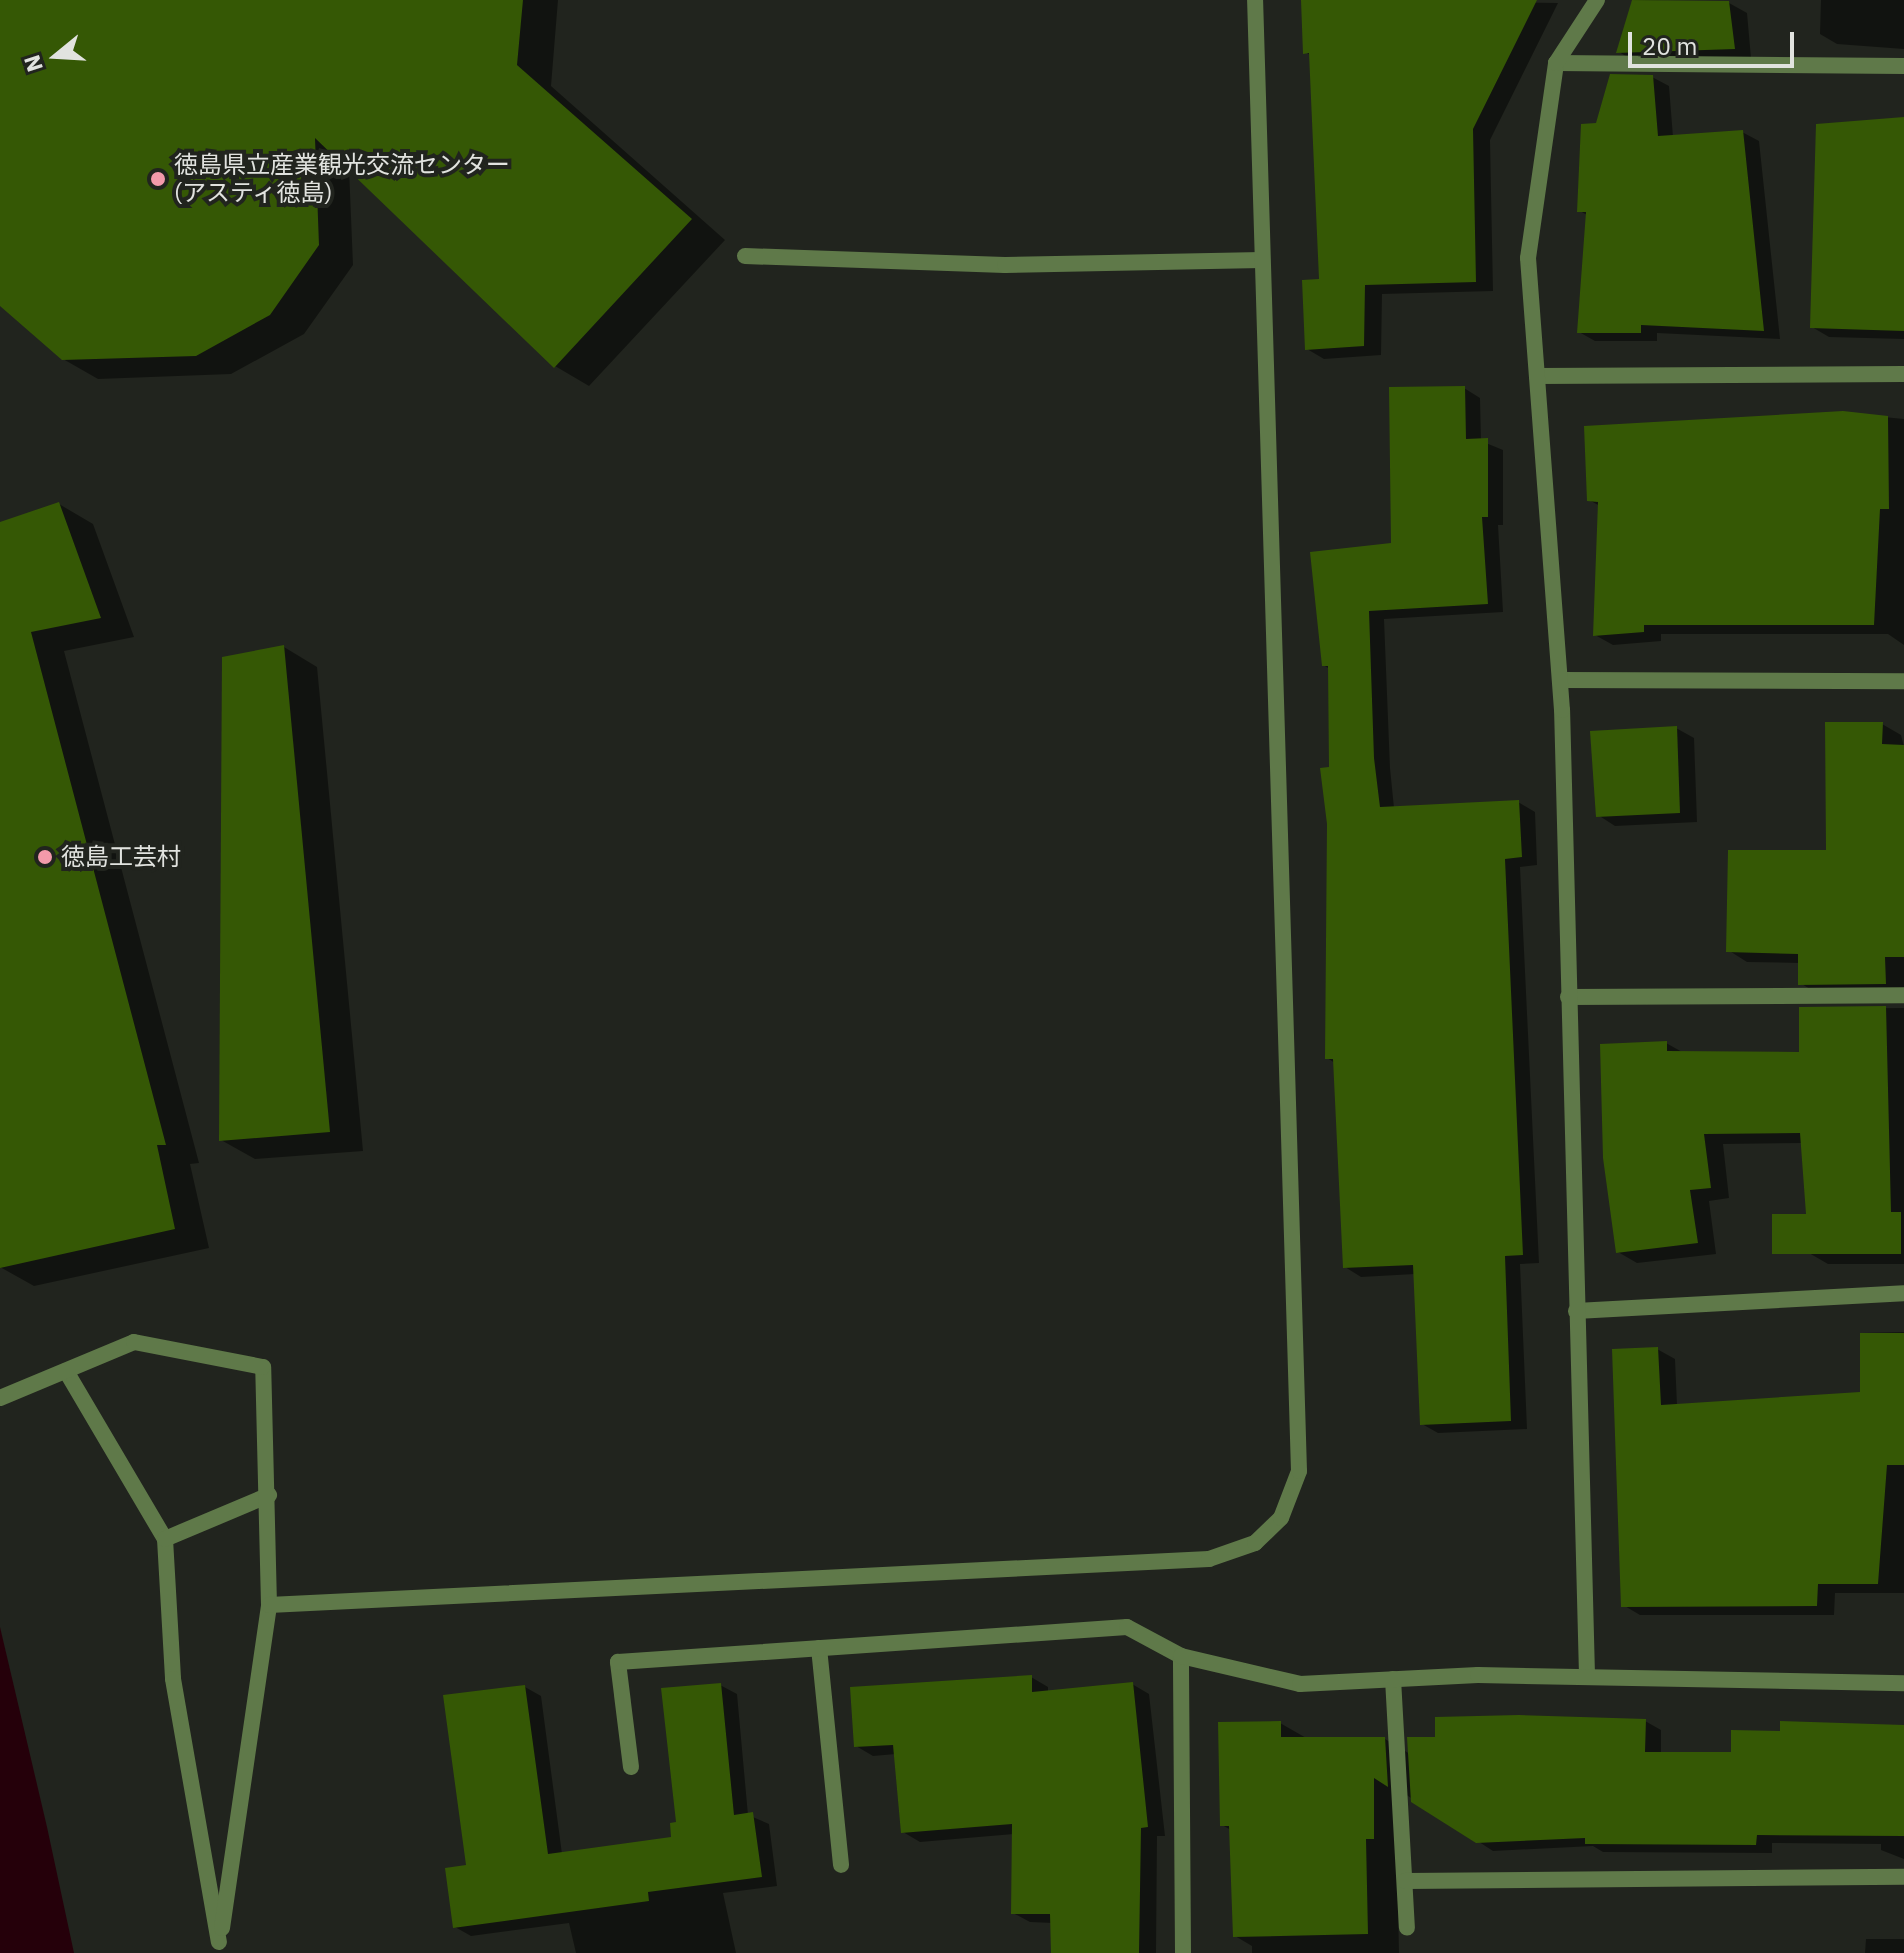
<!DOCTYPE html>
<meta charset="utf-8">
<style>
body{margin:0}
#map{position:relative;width:1904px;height:1953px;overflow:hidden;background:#21241e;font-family:"IBM Plex Sans","Noto Sans JP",sans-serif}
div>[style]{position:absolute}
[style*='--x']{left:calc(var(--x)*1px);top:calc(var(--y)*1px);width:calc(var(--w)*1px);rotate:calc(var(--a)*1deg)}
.water>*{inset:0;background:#25000a}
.shadow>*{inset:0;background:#0007}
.building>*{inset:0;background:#355805}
.lane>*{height:16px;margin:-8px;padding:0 8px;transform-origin:8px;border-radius:8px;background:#5f7949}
.street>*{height:16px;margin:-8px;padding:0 8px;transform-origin:8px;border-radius:8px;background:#5f7949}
.dots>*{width:22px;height:22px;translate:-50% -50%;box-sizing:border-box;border:4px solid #21241e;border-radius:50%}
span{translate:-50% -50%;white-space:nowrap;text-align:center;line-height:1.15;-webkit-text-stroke:8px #21241e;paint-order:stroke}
.poi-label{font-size:24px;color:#e1e3df}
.left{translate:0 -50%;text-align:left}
.north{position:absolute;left:16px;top:16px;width:80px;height:80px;-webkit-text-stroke:6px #21241e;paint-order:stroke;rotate:252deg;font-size:22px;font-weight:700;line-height:32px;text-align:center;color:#e1e3df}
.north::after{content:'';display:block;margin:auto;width:28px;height:36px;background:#e1e3df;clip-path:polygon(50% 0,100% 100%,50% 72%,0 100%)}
.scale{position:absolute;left:1628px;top:32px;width:166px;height:36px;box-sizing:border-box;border:4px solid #e1e3df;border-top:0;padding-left:10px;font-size:24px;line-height:28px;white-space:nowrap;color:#e1e3df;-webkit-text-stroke:6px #21241e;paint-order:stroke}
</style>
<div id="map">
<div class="water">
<i style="clip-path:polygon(0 1627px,47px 1827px,74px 1953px,0 1953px)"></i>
</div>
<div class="shadow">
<i style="clip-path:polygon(0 0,558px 0,551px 86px,725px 240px,589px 386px,555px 366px,349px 168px,353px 265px,304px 334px,231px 374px,98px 379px,63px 359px,0 304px)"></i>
<i style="clip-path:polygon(1303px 0,1558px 3px,1490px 140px,1493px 291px,1382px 294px,1381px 355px,1324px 359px,1307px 349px,1321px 281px,1312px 56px,1305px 52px)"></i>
<i style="clip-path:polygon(1634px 0,1729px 3px,1747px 13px,1751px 58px,1636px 62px,1619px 52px)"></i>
<i style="clip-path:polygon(1821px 0,1904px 0,1904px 49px,1837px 44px,1820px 34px)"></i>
<i style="clip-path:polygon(1652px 77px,1669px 86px,1673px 137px,1742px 132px,1759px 141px,1780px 339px,1657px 333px,1657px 341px,1595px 341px,1579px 332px,1587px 215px,1580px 211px,1597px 125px)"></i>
<i style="clip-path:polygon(1904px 123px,1904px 339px,1829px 337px,1812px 327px)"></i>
<i style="clip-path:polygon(1464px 388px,1480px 398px,1481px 441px,1503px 450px,1503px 525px,1498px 525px,1503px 612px,1384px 619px,1390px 768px,1394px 808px,1518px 802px,1535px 812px,1537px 865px,1520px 867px,1539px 1263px,1520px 1264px,1527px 1429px,1438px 1433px,1422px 1424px,1415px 1274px,1361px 1277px,1345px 1267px,1335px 1063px,1327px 1058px,1331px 769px,1330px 669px,1323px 665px,1393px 545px)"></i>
<i style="clip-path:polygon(1843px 413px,1904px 419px,1904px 645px,1888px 634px,1661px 634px,1661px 641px,1613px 645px,1595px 635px,1600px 506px,1589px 500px)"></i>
<i style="clip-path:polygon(59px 504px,93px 524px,134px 637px,64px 651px,199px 1163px,190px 1164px,209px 1248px,34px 1286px,0 1267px,0 524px)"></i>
<i style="clip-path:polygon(284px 647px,317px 667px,363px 1151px,255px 1159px,221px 1140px)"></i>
<i style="clip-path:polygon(1882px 724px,1901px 735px,1904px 747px,1904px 994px,1820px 995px,1800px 983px,1800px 963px,1747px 962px,1728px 950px,1828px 852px)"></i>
<i style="clip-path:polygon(1676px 728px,1694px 738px,1697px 822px,1615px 826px,1598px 815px)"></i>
<i style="clip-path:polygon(1904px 1008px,1904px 1264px,1828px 1264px,1809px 1253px,1803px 1143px,1723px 1144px,1729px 1198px,1709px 1201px,1716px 1254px,1637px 1263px,1618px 1252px,1666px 1043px,1684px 1053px,1801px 1054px,1801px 1009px)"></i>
<i style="clip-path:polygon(1904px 1332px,1904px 1593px,1835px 1593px,1834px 1615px,1640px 1615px,1623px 1605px,1657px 1349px,1675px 1359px,1677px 1405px,1862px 1394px,1862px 1333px)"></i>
<i style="clip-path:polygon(1031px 1677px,1048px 1687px,1048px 1692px,1132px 1684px,1149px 1694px,1165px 1836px,1157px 1836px,1156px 1953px,1053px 1953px,1053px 1923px,1030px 1922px,1013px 1913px,1014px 1834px,920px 1842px,903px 1832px,896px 1754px,873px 1756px,856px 1746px)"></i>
<i style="clip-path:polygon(720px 1685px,737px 1694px,748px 1815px,769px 1824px,777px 1886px,723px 1893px,736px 1953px,576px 1953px,569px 1923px,471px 1936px,455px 1927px,468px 1867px,525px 1687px,541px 1696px,562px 1854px,674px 1839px)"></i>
<i style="clip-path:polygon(1645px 1721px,1661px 1730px,1661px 1754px,1733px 1754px,1782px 1733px,1904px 1727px,1904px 1859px,1881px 1850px,1881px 1844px,1772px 1843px,1772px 1853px,1603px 1852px,1593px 1846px,1493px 1851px,1405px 1794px,1397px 1856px,1399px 1953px,1252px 1953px,1252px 1946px,1235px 1936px,1231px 1830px,1222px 1825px,1280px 1723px,1308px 1739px,1385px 1739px,1410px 1754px,1437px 1739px)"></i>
<i style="clip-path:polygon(1866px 1939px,1904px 1939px,1904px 1953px,1865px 1953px)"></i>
</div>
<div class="building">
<i style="clip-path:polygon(0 0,523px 0,517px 65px,692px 219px,554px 368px,315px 138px,319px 245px,270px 315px,196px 356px,62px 360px,0 306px)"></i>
<i style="clip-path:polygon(1301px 0,1537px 0,1473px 129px,1476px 282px,1365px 285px,1364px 346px,1305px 350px,1302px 280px,1319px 279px,1309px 53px,1303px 54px)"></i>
<i style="clip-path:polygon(1632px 0,1729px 1px,1735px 49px,1616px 53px)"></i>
<i style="clip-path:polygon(1610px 74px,1653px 75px,1658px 136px,1743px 130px,1764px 331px,1641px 325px,1641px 333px,1577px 333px,1586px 212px,1577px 212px,1581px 124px,1596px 123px)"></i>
<i style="clip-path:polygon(1904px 117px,1904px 331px,1810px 328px,1816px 124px)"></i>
<i style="clip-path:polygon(1465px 386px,1466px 439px,1488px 438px,1488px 517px,1482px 517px,1488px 604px,1369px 611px,1374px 758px,1380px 807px,1519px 800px,1522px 857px,1505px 859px,1523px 1255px,1505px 1256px,1511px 1421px,1420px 1425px,1413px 1265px,1343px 1268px,1333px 1059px,1325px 1059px,1327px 824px,1320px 768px,1329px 767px,1328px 666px,1322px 666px,1310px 552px,1391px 543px,1389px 387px)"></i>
<i style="clip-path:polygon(1843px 411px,1888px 416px,1889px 509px,1880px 509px,1874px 625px,1644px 625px,1644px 632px,1593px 636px,1598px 502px,1587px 501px,1584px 426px)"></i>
<i style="clip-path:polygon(59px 502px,101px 618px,31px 632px,166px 1145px,157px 1145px,175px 1229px,0 1268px,0 522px)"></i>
<i style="clip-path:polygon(284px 645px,330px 1132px,219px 1141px,222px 657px)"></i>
<i style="clip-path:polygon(1825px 722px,1883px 722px,1882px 744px,1904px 745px,1904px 957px,1885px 957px,1886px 984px,1798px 985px,1798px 954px,1726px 952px,1728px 850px,1826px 850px)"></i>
<i style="clip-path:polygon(1677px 726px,1680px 813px,1596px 817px,1590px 731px)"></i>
<i style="clip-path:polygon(1886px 1006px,1891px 1212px,1901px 1212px,1901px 1254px,1772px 1254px,1772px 1214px,1806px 1214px,1800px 1133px,1704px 1134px,1711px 1188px,1690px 1190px,1698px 1243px,1616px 1253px,1603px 1158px,1600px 1044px,1667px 1041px,1667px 1051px,1799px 1052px,1799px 1007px)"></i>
<i style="clip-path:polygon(1860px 1333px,1904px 1333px,1904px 1465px,1887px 1465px,1878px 1584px,1818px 1584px,1817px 1606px,1621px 1607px,1612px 1349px,1658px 1347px,1661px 1405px,1860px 1392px)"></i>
<i style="clip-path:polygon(1032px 1675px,1032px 1692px,1133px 1682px,1148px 1827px,1141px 1828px,1139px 1953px,1051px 1953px,1050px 1914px,1011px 1914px,1012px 1824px,901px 1833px,893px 1745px,854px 1747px,850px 1687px)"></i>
<i style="clip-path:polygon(721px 1683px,734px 1815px,753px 1812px,762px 1877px,648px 1892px,649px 1901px,453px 1928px,445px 1868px,466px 1865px,443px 1695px,525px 1685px,548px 1854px,671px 1837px,670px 1823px,676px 1822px,661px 1688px)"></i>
<i style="clip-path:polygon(1519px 1715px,1646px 1719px,1645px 1752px,1731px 1752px,1731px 1730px,1780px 1731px,1780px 1721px,1904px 1725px,1904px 1836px,1757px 1835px,1756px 1845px,1585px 1844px,1585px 1838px,1476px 1843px,1411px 1802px,1407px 1737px,1435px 1737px,1435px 1717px)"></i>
<i style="clip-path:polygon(1281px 1721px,1281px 1737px,1385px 1737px,1388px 1787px,1374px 1778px,1374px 1839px,1366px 1839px,1368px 1934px,1233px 1937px,1229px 1826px,1220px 1826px,1218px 1722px)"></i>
</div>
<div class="lane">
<i style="--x:66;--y:1371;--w:195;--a:59.5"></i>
<i style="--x:165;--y:1539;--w:140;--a:86.7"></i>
<i style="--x:173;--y:1679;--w:267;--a:80.1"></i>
<i style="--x:165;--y:1539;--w:113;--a:-22.9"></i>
<i style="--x:222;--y:1928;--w:326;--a:-81.7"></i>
<i style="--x:269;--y:1605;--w:238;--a:-91.4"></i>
</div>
<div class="street">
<i style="--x:1556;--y:63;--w:348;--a:0.5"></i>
<i style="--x:745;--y:256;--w:260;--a:2"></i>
<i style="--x:1005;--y:265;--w:257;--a:-1.1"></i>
<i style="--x:1537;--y:376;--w:367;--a:-0.3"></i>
<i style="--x:1560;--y:680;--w:344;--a:0.2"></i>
<i style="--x:1568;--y:997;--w:336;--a:-0.3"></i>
<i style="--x:1576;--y:1311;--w:328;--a:-3.1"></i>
<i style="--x:0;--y:1398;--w:145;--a:-22.7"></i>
<i style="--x:134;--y:1342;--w:131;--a:11"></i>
<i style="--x:269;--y:1605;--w:941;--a:-2.8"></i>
<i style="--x:1209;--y:1559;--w:49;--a:-19.2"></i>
<i style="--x:1255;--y:1543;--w:36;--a:-44"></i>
<i style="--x:1281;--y:1518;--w:50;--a:-69"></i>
<i style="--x:1299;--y:1471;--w:1472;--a:-91.71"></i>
<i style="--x:819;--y:1648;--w:218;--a:84.2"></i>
<i style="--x:1587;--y:1675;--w:965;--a:-91.48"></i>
<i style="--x:1562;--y:710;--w:453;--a:-94.3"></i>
<i style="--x:1528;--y:258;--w:197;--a:-81.8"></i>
<i style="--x:1556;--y:63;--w:75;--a:-56.9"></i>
<i style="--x:1393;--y:1679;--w:249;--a:86.8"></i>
<i style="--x:631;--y:1767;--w:106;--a:-97.1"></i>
<i style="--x:618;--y:1662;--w:510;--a:-3.93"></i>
<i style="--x:1127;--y:1627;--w:61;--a:28.2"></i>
<i style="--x:1405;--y:1881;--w:499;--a:-0.5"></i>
<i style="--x:1183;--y:1953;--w:297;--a:-90.4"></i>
<i style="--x:1181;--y:1656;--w:122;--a:13.2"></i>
<i style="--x:1300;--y:1684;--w:178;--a:-2.9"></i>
<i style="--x:1478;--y:1675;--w:426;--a:1.1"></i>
</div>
<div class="dots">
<i style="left:158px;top:179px;background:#f39aaa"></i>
<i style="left:45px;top:857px;background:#f39aaa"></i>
</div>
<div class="poi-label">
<span class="left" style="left:174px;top:179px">徳島県立産業観光交流センター<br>(アスティ徳島)</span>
<span class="left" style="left:61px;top:857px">徳島工芸村</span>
</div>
<div class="north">N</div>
<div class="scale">20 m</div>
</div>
